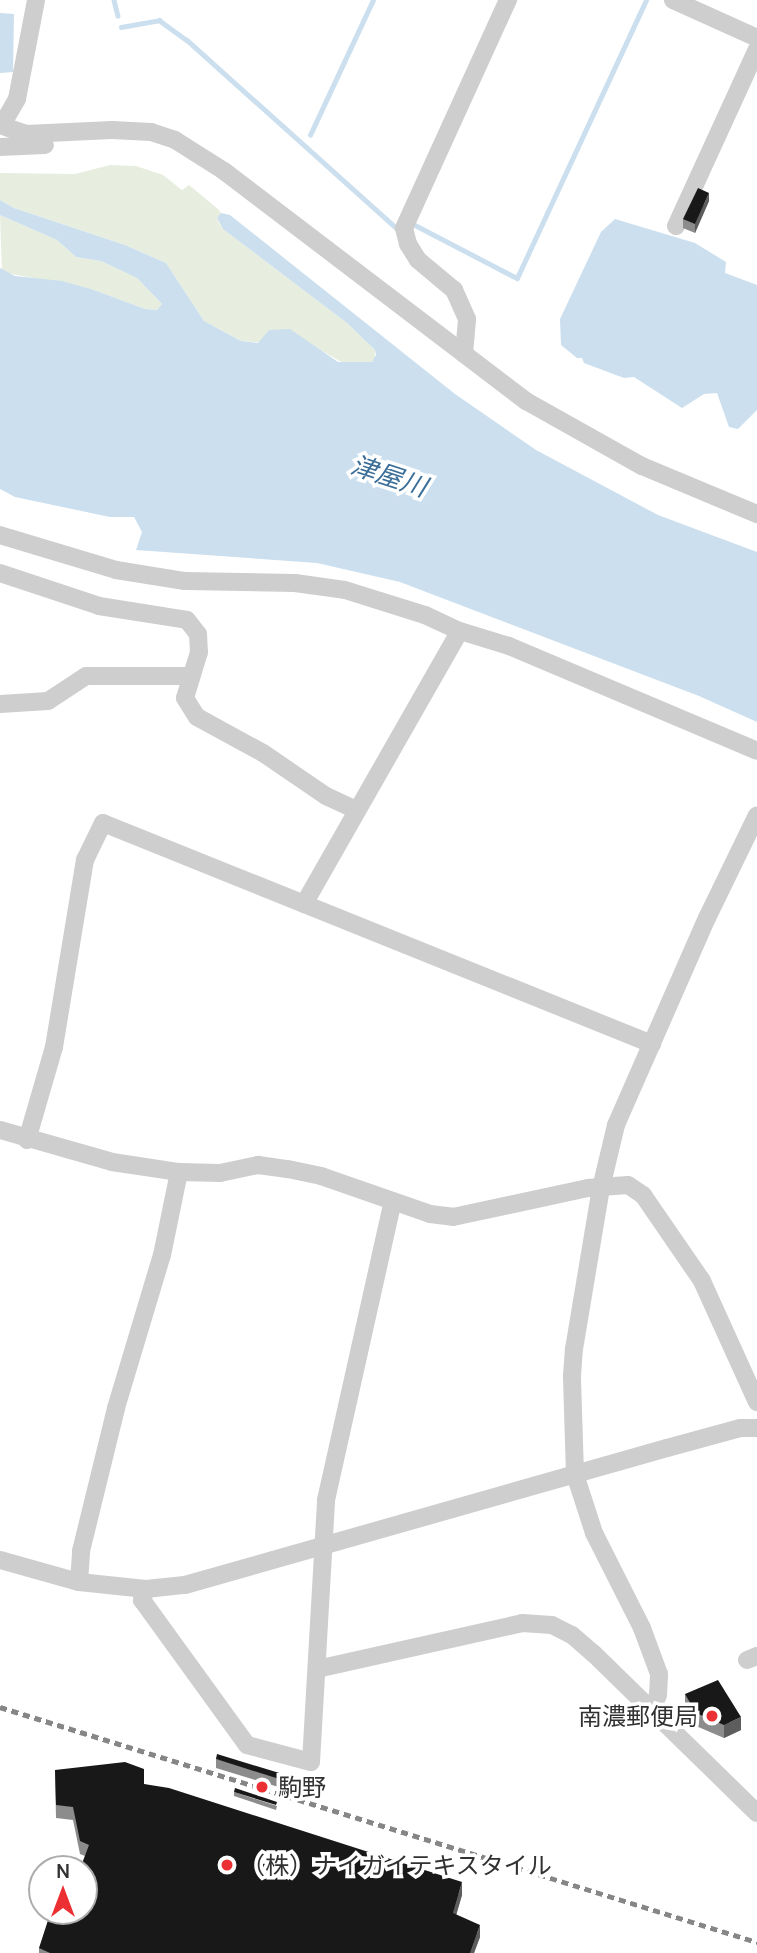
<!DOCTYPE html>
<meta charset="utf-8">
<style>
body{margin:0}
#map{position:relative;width:757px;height:1953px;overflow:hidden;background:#fff;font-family:Manrope,"Noto Sans JP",sans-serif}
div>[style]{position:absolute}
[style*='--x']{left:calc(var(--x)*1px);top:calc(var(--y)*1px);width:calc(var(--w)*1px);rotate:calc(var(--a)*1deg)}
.green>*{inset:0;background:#e7eedf}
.water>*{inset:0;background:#cbdfee}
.stream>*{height:4.5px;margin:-2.25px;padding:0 2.25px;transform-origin:2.25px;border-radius:2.25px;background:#cbdfee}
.street>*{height:18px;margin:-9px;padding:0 9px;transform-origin:9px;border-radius:9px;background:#cecece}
.rail>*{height:4.5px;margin-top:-2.25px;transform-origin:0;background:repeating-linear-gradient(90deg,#868686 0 7px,transparent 0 12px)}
.wall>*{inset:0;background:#8c8c8c}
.shaded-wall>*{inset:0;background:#5d5d5d}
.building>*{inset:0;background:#181818}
.dots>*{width:19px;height:19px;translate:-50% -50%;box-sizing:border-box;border:4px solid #fff;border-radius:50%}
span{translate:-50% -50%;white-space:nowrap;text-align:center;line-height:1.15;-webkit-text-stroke:7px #fff;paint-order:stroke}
.poi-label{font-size:24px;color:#313131}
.right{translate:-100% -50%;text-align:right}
.left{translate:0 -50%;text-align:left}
.water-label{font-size:26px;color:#3b6e98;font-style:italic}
.north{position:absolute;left:28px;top:1855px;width:70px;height:70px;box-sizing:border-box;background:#fff;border:2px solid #adadad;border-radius:50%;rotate:0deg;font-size:19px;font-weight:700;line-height:28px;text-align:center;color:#313131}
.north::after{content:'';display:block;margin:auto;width:24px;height:32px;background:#ec2f33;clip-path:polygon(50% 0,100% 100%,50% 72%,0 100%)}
</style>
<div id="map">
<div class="green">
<i style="clip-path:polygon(110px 165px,136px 166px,163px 175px,182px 190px,189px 185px,218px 209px,221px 213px,217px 218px,219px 223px,223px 229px,347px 323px,375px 350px,375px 359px,368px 365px,345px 364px,315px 347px,241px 341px,204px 321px,166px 263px,125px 245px,14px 208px,0 200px,0 173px,75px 174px)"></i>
<i style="clip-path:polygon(0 215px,57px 240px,76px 257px,101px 261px,137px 278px,162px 304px,157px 310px,145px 309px,94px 290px,2px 272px)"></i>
</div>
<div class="water">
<i style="clip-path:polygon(0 13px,14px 14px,13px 72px,0 73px)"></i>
<i style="clip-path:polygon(0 200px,14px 208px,125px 245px,166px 263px,204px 321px,241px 341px,258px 343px,269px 330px,290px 329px,338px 362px,372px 362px,376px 355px,375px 350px,347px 323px,223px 229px,217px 218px,221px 213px,230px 215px,455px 394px,536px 450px,658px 515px,757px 552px,757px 722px,699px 696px,400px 582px,317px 563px,136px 550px,142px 532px,134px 517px,110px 517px,15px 497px,0 489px,0 268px,15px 276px,62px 281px,94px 290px,145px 309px,157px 310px,162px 304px,137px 278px,101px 261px,76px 257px,57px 240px,0 215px)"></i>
<i style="clip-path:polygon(615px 219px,695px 243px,726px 262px,725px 273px,757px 285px,757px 410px,738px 429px,729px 427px,717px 393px,704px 394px,682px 408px,634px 377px,624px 378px,584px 363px,582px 358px,577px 358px,561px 345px,560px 319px,601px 232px)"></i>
</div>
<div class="stream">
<i style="--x:114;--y:0;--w:16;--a:76"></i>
<i style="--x:121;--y:27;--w:39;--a:-10"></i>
<i style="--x:159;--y:20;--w:34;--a:36"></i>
<i style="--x:187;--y:40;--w:283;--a:41.9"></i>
<i style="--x:310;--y:135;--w:149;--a:-65"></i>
<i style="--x:415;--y:225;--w:115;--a:27.5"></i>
<i style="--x:517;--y:278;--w:306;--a:-65.1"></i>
</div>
<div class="street">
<i style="--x:673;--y:0;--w:92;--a:24.3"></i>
<i style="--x:0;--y:125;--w:28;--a:19"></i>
<i style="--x:26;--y:134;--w:86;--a:-2.7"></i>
<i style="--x:112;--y:130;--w:39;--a:3"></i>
<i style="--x:151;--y:132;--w:25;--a:18"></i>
<i style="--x:175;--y:140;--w:58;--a:32.3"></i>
<i style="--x:224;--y:171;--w:380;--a:37.3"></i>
<i style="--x:526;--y:401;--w:133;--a:29.3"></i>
<i style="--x:642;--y:466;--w:125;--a:22.7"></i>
<i style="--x:2;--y:125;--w:30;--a:-60"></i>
<i style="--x:17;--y:99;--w:101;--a:-79.1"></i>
<i style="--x:0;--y:147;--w:45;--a:-2.5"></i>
<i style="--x:676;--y:226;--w:195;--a:-65.4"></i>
<i style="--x:464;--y:354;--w:35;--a:-85"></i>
<i style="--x:467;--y:319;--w:32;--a:-114"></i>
<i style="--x:454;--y:290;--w:47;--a:-140.2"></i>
<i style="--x:418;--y:260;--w:19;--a:-122"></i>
<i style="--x:408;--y:244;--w:16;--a:-104"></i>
<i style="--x:404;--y:228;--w:251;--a:-65.5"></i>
<i style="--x:0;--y:535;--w:121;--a:16.8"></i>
<i style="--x:116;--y:570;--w:70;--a:9.1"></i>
<i style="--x:185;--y:581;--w:110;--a:1"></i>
<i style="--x:295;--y:583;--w:50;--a:8"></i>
<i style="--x:345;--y:590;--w:84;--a:17.4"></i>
<i style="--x:425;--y:615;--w:38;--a:25"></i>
<i style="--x:460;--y:631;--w:51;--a:17"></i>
<i style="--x:509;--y:646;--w:269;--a:22.9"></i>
<i style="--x:0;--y:573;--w:104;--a:18.4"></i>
<i style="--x:99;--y:606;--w:89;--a:9"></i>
<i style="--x:187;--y:620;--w:18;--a:52"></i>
<i style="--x:198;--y:634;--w:18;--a:87"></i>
<i style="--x:199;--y:652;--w:48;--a:106.9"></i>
<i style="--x:185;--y:698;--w:22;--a:58"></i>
<i style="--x:197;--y:717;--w:75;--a:28.6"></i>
<i style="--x:263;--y:753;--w:76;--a:34.3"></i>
<i style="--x:326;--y:796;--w:33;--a:25"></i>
<i style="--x:0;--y:704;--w:48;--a:-3.6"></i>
<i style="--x:48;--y:701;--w:45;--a:-33.3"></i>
<i style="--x:86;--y:676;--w:103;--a:0"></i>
<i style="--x:304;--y:904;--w:314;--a:-60.3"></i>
<i style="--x:0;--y:1130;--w:116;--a:15.9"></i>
<i style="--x:112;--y:1162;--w:68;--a:8.5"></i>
<i style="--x:179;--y:1172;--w:41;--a:1.4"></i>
<i style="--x:220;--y:1173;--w:39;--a:-12"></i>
<i style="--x:258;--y:1165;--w:30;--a:8"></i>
<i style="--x:288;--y:1169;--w:34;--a:12"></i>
<i style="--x:321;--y:1176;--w:115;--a:19.2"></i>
<i style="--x:430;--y:1214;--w:23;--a:7"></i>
<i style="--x:453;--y:1217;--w:138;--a:-12.1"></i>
<i style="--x:588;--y:1188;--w:40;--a:-4.3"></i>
<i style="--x:628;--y:1185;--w:18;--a:34"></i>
<i style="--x:643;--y:1195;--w:104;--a:55.5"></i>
<i style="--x:702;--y:1281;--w:133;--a:65.6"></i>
<i style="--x:27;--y:1140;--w:97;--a:-73.8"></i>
<i style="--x:54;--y:1047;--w:190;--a:-80.6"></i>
<i style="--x:85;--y:860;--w:41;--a:-64.1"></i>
<i style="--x:103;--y:823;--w:592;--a:21.93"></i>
<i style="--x:0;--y:1560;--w:82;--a:15.6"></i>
<i style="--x:79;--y:1582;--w:67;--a:6"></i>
<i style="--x:146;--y:1589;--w:39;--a:-6"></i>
<i style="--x:185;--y:1585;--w:501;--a:-15.87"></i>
<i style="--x:667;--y:1448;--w:76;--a:-15.3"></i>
<i style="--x:740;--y:1428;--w:17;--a:0"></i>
<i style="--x:79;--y:1582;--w:31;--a:-86"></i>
<i style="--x:81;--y:1551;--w:147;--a:-76.2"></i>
<i style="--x:116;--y:1408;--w:160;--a:-73.3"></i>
<i style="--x:162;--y:1255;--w:85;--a:-78.4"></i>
<i style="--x:146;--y:1589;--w:12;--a:110"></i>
<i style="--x:142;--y:1600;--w:179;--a:54.1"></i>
<i style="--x:247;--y:1745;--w:66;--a:14.9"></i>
<i style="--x:311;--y:1762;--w:262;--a:-86.7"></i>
<i style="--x:326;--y:1500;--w:306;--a:-77.4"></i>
<i style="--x:747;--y:1660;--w:11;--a:-22"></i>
<i style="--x:317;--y:1669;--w:210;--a:-12.6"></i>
<i style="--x:522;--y:1623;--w:30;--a:4"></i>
<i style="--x:552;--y:1625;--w:22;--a:27"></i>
<i style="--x:572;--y:1635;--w:28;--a:41"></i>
<i style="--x:593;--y:1653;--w:229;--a:44.3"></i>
<i style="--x:652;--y:1709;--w:15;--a:-67"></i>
<i style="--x:658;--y:1695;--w:21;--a:-87"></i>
<i style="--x:659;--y:1674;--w:49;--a:-110.3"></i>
<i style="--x:642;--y:1628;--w:106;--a:-116.8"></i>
<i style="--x:594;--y:1533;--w:62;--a:-107.9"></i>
<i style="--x:575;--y:1474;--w:98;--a:-91.8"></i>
<i style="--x:572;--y:1376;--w:27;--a:-86"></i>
<i style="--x:574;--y:1349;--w:163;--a:-80.5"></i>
<i style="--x:601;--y:1188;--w:65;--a:-76.6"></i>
<i style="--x:616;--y:1125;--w:226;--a:-66.3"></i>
<i style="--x:707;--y:918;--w:114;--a:-64.1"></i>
</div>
<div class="rail">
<i style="--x:0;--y:1707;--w:793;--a:17.25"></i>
</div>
<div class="wall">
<i style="clip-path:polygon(709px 201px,695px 233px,683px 228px,683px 219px)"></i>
<i style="clip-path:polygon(685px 1694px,741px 1730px,724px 1738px,696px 1726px,685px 1707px)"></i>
<i style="clip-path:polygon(216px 1759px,312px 1783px,312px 1792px,311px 1797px,216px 1768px)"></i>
<i style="clip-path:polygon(55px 1770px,144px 1784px,462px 1895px,456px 1915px,480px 1937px,474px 1953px,39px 1953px,39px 1948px,62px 1916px,85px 1856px,80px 1854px,73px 1820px,56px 1818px)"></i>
<i style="clip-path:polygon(234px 1792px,277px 1806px,276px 1810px,234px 1796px)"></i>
</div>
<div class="shaded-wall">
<i style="clip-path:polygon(709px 193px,709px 201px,695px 233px,695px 224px)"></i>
<i style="clip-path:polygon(741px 1717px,741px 1730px,724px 1738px,724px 1725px)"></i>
<i style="clip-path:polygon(462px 1882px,462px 1895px,453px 1926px,453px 1913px)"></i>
<i style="clip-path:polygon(480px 1925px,480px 1937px,474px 1953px,470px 1953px)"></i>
</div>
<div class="building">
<i style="clip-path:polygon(698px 188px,709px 193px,695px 224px,683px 219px)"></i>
<i style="clip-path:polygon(718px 1680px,741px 1717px,724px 1725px,696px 1713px,685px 1694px)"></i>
<i style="clip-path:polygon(217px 1754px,312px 1783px,311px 1789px,216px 1759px)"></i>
<i style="clip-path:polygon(125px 1762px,144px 1769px,144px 1784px,169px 1788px,462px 1882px,453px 1913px,480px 1925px,470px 1953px,50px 1953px,39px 1948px,51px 1911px,55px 1911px,62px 1916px,64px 1911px,84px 1911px,84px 1869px,80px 1869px,89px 1845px,80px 1841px,73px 1807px,56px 1805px,55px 1770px)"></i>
<i style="clip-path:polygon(235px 1788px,277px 1802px,276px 1805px,234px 1792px)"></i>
</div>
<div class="dots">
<i style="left:712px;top:1716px;background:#ec2f33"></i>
<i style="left:262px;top:1787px;background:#ec2f33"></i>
<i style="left:227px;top:1865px;background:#ec2f33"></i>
</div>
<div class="poi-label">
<span class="right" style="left:698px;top:1716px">南濃郵便局</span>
<span class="left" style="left:278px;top:1787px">駒野</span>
<span class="left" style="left:241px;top:1865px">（株）ナイガイテキスタイル</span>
</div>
<div class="water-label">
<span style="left:389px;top:476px;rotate:18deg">津屋川</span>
</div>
<div class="north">N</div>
</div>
